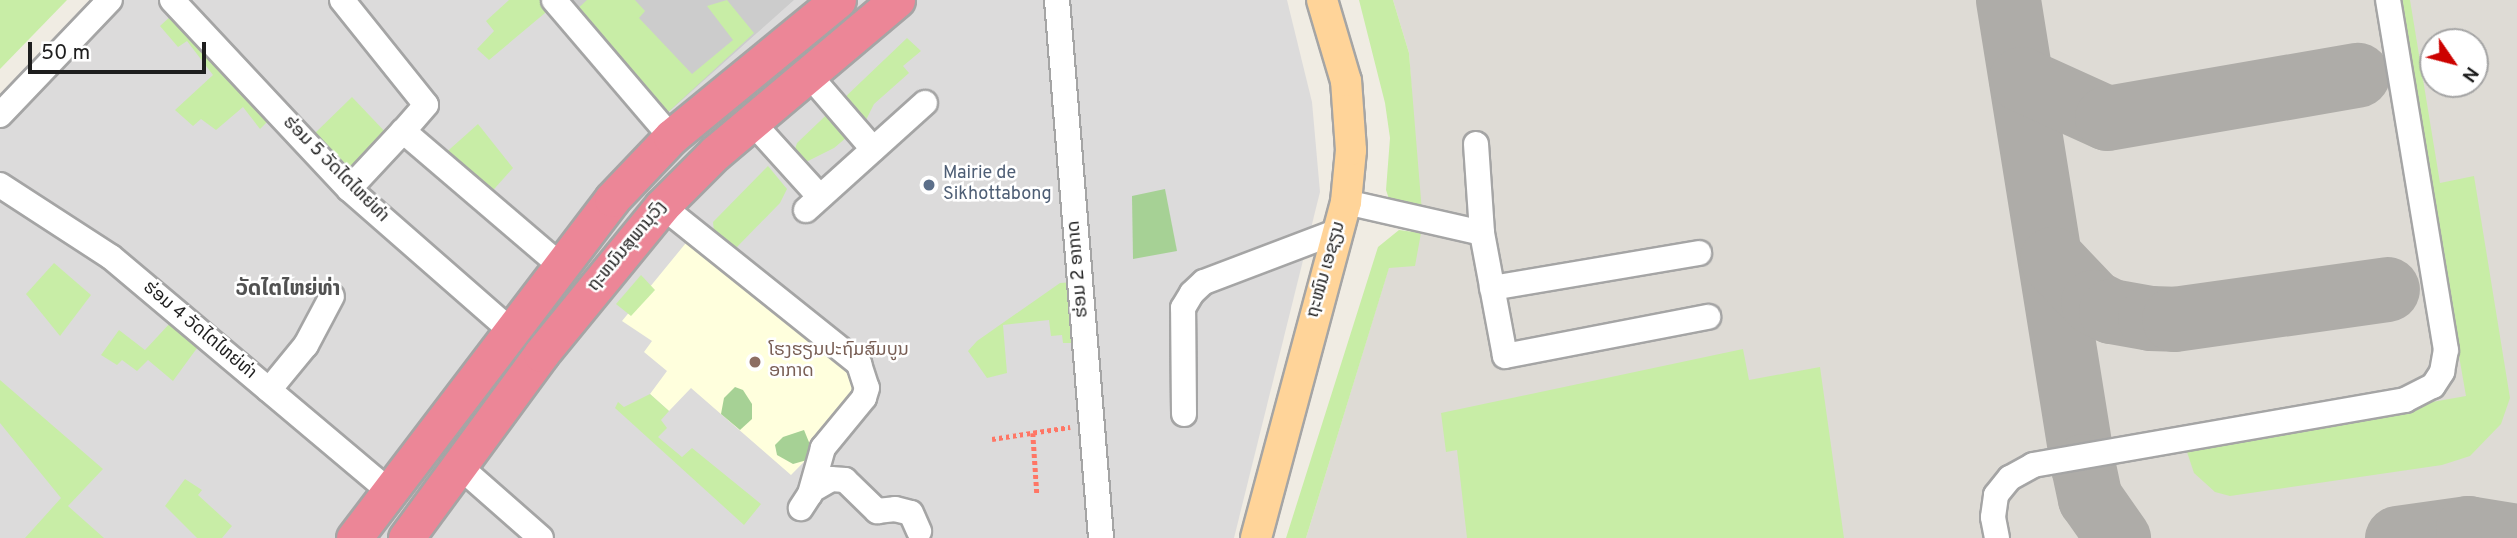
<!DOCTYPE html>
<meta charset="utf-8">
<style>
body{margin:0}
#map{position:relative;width:2517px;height:538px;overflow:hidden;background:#f0ece3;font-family:Overpass,"Noto Sans Lao",sans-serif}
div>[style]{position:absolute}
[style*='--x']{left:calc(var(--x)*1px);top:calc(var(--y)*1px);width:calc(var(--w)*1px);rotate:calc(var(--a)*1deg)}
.residential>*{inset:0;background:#dcdbdb}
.education>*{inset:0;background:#ffd}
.religious>*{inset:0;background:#ccc}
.airport>*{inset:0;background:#dedbd5}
.grass>*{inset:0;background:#c8eda6}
.forest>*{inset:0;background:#a6d195}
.taxiway>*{height:65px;margin:-32.5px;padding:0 32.5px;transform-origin:32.5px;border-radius:32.5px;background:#aeaca8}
.path>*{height:4.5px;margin-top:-2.25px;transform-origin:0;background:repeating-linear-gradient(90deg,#ff7665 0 3.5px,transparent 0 7px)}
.roads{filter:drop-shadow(2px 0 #a5a5a5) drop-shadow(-2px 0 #a5a5a5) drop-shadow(0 2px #a5a5a5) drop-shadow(0 -2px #a5a5a5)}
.minor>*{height:24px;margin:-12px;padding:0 12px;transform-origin:12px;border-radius:12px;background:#fff}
.major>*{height:30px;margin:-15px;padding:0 15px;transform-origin:15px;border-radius:15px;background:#ffd499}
.highway>*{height:35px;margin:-17.5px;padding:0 17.5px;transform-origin:17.5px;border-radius:17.5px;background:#ec8697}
.dots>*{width:19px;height:19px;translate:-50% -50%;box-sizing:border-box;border:4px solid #fff;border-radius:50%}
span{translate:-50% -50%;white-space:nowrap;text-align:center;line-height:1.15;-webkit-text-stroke:5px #fff;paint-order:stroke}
.street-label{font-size:18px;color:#1e1e1e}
.service-label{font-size:18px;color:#4e5e75}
.left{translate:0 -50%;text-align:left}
.education-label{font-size:18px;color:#785e54}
.quarter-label{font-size:21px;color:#515151;font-weight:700}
.north{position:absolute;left:2419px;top:28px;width:70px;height:70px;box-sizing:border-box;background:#fff;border:2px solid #a5a5a5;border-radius:50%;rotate:125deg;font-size:19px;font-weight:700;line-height:28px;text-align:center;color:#1e1e1e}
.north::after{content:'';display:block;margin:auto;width:24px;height:32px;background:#cc0200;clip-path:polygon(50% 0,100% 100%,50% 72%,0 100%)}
.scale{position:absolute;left:28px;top:42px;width:178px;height:32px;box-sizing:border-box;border:4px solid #1e1e1e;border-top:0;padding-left:9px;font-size:21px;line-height:24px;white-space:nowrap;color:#1e1e1e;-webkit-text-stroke:5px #fff;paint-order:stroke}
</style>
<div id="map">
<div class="residential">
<i style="clip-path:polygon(110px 0,1287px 0,1312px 102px,1320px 192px,1234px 538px,0 538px,0 115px)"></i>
</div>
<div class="education">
<i style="clip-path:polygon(690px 238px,881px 384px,791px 475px,691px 388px,669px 411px,650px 394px,667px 371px,644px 352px,652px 341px,622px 321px)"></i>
</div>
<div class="religious">
<i style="clip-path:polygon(564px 0,794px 0,665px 115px)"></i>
</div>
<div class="airport">
<i style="clip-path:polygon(evenodd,1393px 0,2517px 0,2517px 538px,1306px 538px,1389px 267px,1421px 233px,1409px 53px,1393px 0,2433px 42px,2475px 42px,2475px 84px,2433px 84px,2433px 42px)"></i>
</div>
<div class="grass">
<i style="clip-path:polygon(0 0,67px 0,0 69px)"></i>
<i style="clip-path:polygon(509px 0,544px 0,551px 8px,489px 60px,477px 49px,494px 31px,486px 21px)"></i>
<i style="clip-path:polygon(587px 0,635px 0,645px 11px,639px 18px,692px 74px,733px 40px,707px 6px,727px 0,754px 33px,665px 115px,574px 12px)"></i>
<i style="clip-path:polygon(1359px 0,1393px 0,1409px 53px,1422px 212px,1390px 202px,1386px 190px,1390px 138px,1385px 103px)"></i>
<i style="clip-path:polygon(2397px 0,2410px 0,2440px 183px,2474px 176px,2510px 398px,2501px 424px,2470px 456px,2442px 465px,2230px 496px,2215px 492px,2194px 473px,2185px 446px,2466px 396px)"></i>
<i style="clip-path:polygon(172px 15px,270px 119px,260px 129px,243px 107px,216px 130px,201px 119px,193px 126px,175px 110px,213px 75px,187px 41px,178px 47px,160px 26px)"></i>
<i style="clip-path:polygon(907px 38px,921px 51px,903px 66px,909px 73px,874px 104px,865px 122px,834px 148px,806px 162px,794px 152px,797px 143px)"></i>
<i style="clip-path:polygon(352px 97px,390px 137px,353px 174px,313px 135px)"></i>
<i style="clip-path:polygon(478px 124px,513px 168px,487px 197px,441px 157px)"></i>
<i style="clip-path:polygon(768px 166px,787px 189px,780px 203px,736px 248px,715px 242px,713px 222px)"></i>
<i style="clip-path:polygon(1399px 230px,1421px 233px,1415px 266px,1389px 268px,1306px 538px,1286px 538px,1378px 247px)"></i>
<i style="clip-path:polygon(54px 263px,91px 295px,60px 336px,26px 294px)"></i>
<i style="clip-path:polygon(641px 275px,655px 290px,631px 316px,616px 304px)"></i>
<i style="clip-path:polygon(1075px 282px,1079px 343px,1063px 343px,1062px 335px,1051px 336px,1049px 320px,1003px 325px,1007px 373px,987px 378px,968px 351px,977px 341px,1060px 283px)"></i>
<i style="clip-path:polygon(172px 321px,200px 344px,173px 381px,148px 360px,137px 371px,122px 360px,117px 365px,101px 355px,119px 330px,145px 350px)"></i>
<i style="clip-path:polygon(1743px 349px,1749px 380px,1820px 367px,1844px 538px,1467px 538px,1457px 450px,1446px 452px,1441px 413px)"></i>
<i style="clip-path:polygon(0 380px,103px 469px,68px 506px,104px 538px,25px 538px,61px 498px,0 423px)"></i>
<i style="clip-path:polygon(650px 394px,669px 411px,661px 420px,667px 428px,658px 437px,682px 457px,692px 448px,761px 504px,744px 525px,615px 408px,618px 402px,624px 407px)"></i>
<i style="clip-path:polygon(185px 479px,202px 490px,198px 495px,232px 526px,222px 538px,197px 538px,165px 506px)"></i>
</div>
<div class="forest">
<i style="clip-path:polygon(1165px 189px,1177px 251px,1133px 259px,1132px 196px)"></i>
<i style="clip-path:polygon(735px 387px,743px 390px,752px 404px,752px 419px,740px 430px,721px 414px,724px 398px)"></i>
<i style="clip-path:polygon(804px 430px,813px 452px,807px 460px,793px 464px,777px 455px,775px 445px,783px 437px)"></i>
</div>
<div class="taxiway">
<i style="--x:2008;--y:0;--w:472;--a:80.9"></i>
<i style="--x:2083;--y:466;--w:33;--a:78"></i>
<i style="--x:2090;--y:498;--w:49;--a:55"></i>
<i style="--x:2021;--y:79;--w:94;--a:24.4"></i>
<i style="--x:2107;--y:118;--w:254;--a:-9.8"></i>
<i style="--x:2052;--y:259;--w:59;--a:46.4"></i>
<i style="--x:2093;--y:302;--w:20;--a:27"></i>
<i style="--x:2111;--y:311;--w:40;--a:10"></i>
<i style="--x:2150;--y:318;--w:24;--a:2"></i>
<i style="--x:2174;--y:319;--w:215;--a:-8"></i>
<i style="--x:2397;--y:538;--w:72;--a:-8"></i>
<i style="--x:2468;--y:528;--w:50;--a:9.3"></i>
</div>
<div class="path">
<i style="--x:1033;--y:433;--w:60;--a:86.2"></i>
<i style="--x:992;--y:439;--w:79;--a:-8.7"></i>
</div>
<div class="roads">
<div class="minor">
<i style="--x:172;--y:0;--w:259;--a:46.9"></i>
<i style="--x:349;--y:189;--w:213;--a:41.2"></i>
<i style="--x:342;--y:0;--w:134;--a:51.3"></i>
<i style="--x:426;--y:105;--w:35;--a:131"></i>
<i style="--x:554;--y:0;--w:180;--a:49.5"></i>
<i style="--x:1057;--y:0;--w:540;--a:85.32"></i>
<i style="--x:809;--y:75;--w:98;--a:49.1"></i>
<i style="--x:0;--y:115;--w:159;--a:-46.3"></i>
<i style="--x:752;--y:122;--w:101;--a:47.8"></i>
<i style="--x:1476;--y:144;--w:89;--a:86.1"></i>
<i style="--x:1482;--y:233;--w:125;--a:79.4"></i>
<i style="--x:1505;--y:356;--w:207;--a:-10.9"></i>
<i style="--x:0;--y:185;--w:132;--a:33"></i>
<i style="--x:111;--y:257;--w:362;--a:40.1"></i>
<i style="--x:349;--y:189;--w:79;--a:-47"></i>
<i style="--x:403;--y:131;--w:206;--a:40.5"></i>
<i style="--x:1346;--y:202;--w:139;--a:12.8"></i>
<i style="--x:662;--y:206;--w:253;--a:38.7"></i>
<i style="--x:859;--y:364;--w:25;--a:72"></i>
<i style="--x:867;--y:388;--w:10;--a:107"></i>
<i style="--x:864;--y:398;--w:65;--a:129.4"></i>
<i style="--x:823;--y:448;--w:48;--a:105.8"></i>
<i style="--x:810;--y:494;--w:17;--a:123"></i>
<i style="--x:806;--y:210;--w:160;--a:-42"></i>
<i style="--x:1492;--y:288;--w:210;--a:-9.6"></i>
<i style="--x:269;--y:390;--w:58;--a:-50.6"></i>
<i style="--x:306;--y:345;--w:55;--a:-62"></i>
<i style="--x:1184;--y:414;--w:106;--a:-90.5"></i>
<i style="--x:1183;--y:308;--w:17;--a:-59"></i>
<i style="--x:1192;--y:293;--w:16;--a:-43"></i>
<i style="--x:1204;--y:282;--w:143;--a:-20.8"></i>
<i style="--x:459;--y:466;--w:109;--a:41.3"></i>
<i style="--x:812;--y:490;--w:22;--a:-30"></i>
<i style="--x:831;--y:479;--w:14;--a:4"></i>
<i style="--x:845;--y:480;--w:45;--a:44.1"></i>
<i style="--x:877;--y:511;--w:18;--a:-6"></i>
<i style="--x:895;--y:509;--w:16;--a:14"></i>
<i style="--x:911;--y:513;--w:20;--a:66"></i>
<i style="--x:1997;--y:538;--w:21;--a:-101"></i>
<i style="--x:1993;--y:517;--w:22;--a:-82"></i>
<i style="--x:1996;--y:495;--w:22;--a:-51"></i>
<i style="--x:2010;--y:478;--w:26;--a:-29"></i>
<i style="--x:2033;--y:465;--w:378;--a:-9.9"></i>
<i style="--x:2405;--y:400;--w:31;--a:-27"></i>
<i style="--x:2433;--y:386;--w:17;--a:-57"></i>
<i style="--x:2442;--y:372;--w:22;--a:-80"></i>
<i style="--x:2446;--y:350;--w:355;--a:-99.4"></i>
</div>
<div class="major">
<i style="--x:1256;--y:538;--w:348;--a:-75"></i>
<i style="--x:1346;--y:202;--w:52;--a:-84.5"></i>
<i style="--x:1351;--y:150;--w:69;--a:-94.1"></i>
<i style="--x:1346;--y:81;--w:84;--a:-106.5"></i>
</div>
<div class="highway">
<i style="--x:354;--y:538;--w:426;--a:-52.7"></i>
<i style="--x:612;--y:199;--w:86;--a:-46.4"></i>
<i style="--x:671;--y:137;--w:216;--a:-39.4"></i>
<i style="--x:406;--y:538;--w:228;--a:-53.7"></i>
<i style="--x:541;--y:354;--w:191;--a:-50.7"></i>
<i style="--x:662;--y:206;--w:75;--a:-45"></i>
<i style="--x:715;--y:153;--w:238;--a:-40.1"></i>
</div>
</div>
<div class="dots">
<i style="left:929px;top:185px;background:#5c6f8a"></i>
<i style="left:755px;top:362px;background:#8d6e63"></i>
</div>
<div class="street-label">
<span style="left:335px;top:170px;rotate:45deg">ຮ່ອມ 5 ວັດໄຕໄຫຍ່ທ່າ</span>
<span style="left:628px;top:247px;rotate:-50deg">ຖະຫນົນສຸພານຸວົງ</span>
<span style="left:1079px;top:269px;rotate:-95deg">ຮ່ອມ 2 ອາກາດ</span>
<span style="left:1327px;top:270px;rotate:-74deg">ຖະໜົນ ເອຊຽນ</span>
<span style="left:199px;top:331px;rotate:40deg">ຮ່ອມ 4 ວັດໄຕໄຫຍ່ທ່າ</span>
</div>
<div class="service-label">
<span class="left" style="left:943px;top:185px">Mairie de<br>Sikhottabong</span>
</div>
<div class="education-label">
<span class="left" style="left:769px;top:362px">ໂຮງຮຽນປະຖົມສົມບູນ<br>ອາກາດ</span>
</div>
<div class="quarter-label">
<span style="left:288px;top:290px">ວັດໄຕໄຫຍ່ທ່າ</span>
</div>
<div class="north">N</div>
<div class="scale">50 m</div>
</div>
